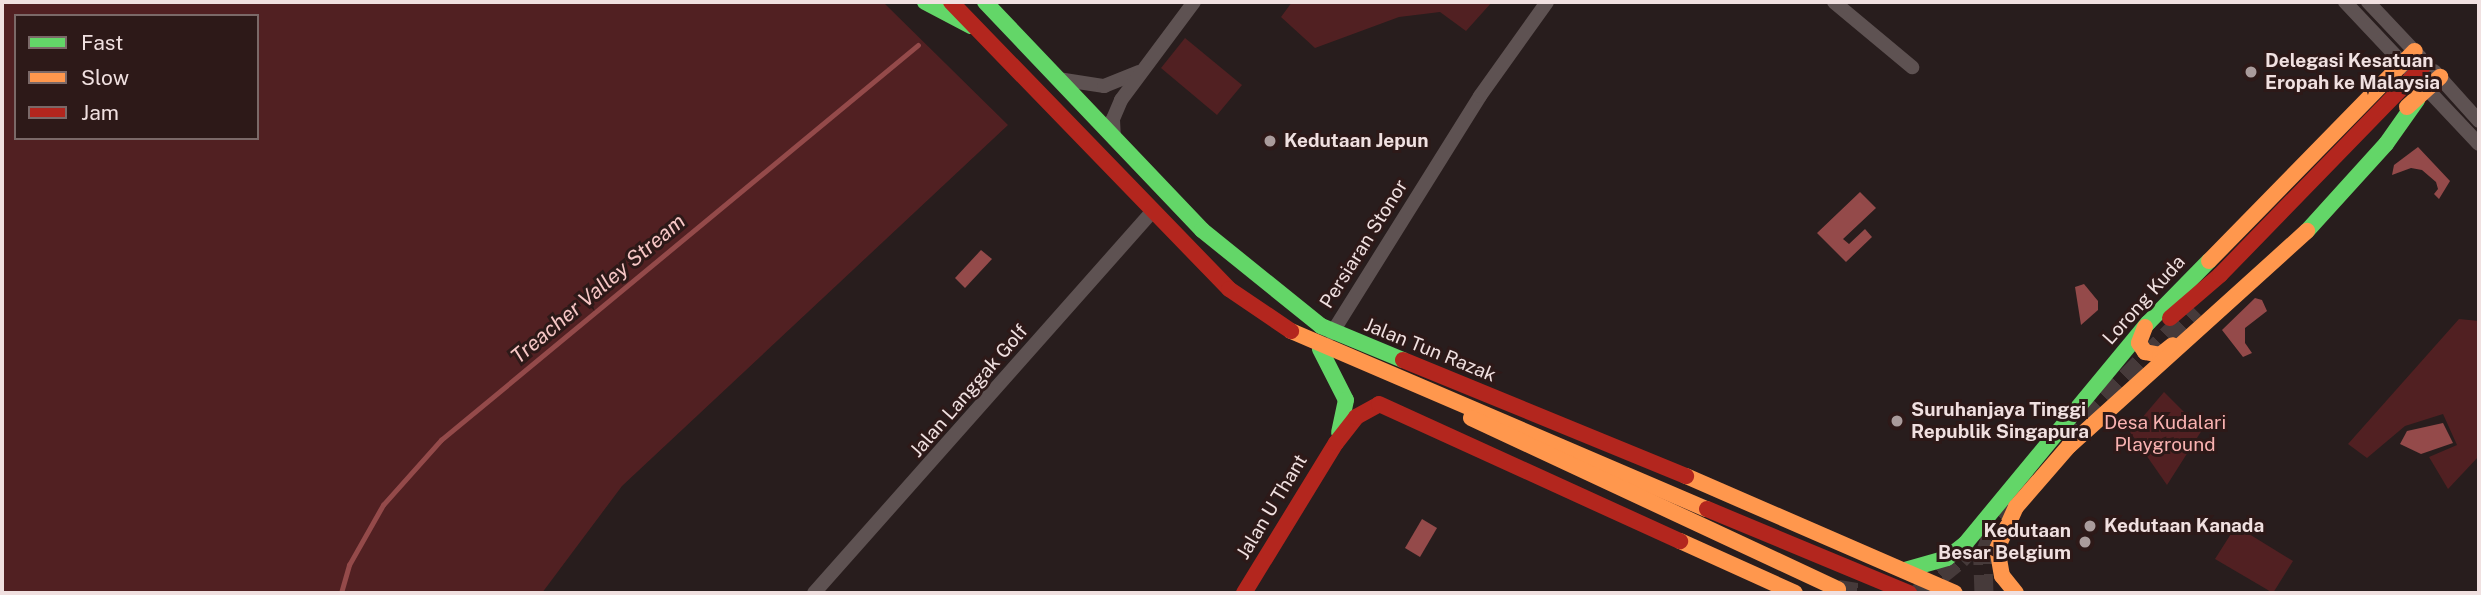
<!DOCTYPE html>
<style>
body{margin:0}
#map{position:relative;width:2481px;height:595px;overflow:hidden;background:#281d1d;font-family:"Public Sans",sans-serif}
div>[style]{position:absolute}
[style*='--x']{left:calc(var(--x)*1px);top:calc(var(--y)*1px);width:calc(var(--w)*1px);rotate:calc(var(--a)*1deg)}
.green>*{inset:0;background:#512022}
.water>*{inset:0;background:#944a4a}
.stream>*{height:4.5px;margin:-2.25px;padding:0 2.25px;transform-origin:2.25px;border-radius:2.25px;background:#944a4a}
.secondary-tunnel>*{height:19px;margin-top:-9.5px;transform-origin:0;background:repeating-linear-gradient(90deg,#463a3a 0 19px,transparent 0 29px)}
.street>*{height:14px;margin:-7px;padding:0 7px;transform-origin:7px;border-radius:7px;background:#5e5252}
.fast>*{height:16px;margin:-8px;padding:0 8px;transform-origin:8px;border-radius:8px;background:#63d668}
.slow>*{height:16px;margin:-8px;padding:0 8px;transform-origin:8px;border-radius:8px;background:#ff974d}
.jam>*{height:16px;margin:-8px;padding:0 8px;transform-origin:8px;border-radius:8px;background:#b3261e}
.dots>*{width:19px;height:19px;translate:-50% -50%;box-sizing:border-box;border:4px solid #2d1918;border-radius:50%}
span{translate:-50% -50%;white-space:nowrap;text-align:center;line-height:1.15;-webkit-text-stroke:6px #2d1918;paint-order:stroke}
.poi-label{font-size:19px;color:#f0e0e0;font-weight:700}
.left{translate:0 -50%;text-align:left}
.right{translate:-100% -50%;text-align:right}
.street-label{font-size:19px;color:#f0e0e0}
.park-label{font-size:19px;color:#f9b2b1}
.water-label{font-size:21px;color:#f7c7c6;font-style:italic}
.frame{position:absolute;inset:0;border:4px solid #f0e0e0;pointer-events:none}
.legend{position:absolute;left:14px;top:14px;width:245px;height:126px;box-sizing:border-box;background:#2d1918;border:2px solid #7b6968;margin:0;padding:9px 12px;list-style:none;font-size:21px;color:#f0e0e0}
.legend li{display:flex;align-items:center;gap:14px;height:35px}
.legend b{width:35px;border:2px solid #7b6968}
</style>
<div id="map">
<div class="green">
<i style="clip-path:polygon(evenodd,2px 2px,883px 2px,1008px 125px,622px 486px,542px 593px,2px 593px,2px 2px,16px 16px,257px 16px,257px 138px,16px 138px,16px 16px)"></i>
<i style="clip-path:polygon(1292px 2px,1492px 2px,1466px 31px,1440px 12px,1399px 17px,1315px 48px,1281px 17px)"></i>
<i style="clip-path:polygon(1185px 38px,1242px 85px,1217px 115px,1161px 68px)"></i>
<i style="clip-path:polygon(2459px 319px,2479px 321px,2479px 456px,2448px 489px,2429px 457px,2457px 445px,2443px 414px,2405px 426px,2367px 458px,2348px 444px)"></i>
<i style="clip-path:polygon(2164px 392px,2202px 430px,2167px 485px,2130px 432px)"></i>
<i style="clip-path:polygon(2236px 526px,2293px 561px,2273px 593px,2215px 559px)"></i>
</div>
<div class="water">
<i style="clip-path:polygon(2418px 147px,2450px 181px,2439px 199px,2434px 194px,2438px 189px,2436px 182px,2422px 170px,2411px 168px,2392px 175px,2394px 165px)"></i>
<i style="clip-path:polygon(1860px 192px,1876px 208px,1843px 239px,1849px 244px,1865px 229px,1872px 237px,1846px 262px,1817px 233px)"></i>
<i style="clip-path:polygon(981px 250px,992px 259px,965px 288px,955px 278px)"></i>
<i style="clip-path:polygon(2084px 284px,2098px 301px,2098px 310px,2081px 325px,2075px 287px)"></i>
<i style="clip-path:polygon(2255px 298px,2262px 300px,2267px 311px,2245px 328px,2245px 343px,2252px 353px,2243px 357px,2222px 330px)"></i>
<i style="clip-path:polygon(2443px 423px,2453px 443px,2421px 454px,2400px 444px,2407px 431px)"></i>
<i style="clip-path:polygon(1422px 519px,1437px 528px,1420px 557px,1405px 548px)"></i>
</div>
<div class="stream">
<i style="--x:341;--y:593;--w:29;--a:-74"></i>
<i style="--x:349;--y:565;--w:69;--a:-60.5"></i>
<i style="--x:383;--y:505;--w:87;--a:-48.3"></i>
<i style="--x:441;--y:440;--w:619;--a:-39.63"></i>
</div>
<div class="secondary-tunnel">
<i style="--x:2065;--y:439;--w:184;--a:-45.4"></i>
<i style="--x:1838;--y:589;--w:26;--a:9"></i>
<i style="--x:1918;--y:593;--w:54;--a:-39"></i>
<i style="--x:1960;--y:559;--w:85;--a:-46.9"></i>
<i style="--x:1984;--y:593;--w:35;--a:-92"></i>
<i style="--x:1983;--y:558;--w:30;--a:-69"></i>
</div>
<div class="street">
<i style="--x:1834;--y:2;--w:102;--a:39.8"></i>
<i style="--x:2345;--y:2;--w:195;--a:46.7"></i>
<i style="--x:2368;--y:2;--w:76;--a:46.6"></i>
<i style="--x:2434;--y:71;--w:67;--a:48"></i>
<i style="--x:1058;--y:79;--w:47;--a:8.7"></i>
<i style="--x:1104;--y:86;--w:37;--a:-22"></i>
<i style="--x:1114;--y:139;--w:20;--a:-93"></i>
<i style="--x:1113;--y:119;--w:21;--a:-67"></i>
<i style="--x:1121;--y:100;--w:122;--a:-53.3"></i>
<i style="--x:1332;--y:333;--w:279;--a:-58"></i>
<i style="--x:1480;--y:96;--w:115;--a:-54.5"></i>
<i style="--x:814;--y:593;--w:508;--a:-48.43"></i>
</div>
<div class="fast">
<i style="--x:925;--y:2;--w:52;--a:27.6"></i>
<i style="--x:985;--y:2;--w:315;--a:46.4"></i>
<i style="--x:1202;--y:230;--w:153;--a:38.9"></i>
<i style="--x:1321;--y:326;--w:89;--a:22.5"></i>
<i style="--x:2307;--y:231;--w:118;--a:-47.8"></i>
<i style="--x:2386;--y:144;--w:54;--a:-54.8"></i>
<i style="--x:1320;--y:349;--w:57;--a:63"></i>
<i style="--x:1346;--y:400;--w:33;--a:102"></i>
<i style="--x:1905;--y:570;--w:44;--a:-15.9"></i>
<i style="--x:1947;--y:558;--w:23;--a:-38"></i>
<i style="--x:1965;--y:544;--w:287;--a:-50.4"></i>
<i style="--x:2148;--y:323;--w:87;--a:-45.5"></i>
</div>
<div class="slow">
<i style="--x:2407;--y:107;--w:45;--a:-42.3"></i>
<i style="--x:2209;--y:261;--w:294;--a:-45.6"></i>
<i style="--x:2145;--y:327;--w:17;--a:111"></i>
<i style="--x:2139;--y:343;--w:11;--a:56"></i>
<i style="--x:2145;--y:352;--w:15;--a:11"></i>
<i style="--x:2160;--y:355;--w:16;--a:-38"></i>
<i style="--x:1291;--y:331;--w:452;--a:23.2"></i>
<i style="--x:1471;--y:418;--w:405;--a:25"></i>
<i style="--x:1686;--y:476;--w:293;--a:23.5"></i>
<i style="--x:1680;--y:541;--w:126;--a:24.3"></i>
<i style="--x:2016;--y:593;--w:22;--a:-129"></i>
<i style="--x:2002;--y:576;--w:27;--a:-100"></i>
<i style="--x:1997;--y:549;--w:46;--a:-65.7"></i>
<i style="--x:2016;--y:507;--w:81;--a:-49"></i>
<i style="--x:2069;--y:446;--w:321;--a:-42.1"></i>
</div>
<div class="jam">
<i style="--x:951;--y:2;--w:400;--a:45.9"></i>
<i style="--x:1229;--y:289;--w:75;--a:34.1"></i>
<i style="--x:2170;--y:318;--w:66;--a:-40.7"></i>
<i style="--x:2220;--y:275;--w:296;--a:-45.8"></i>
<i style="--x:1403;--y:360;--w:306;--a:22.3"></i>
<i style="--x:1707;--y:509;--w:219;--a:22.6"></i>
<i style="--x:1244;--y:593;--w:176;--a:-58.5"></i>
<i style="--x:1336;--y:443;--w:33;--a:-52"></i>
<i style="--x:1356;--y:417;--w:26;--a:-29"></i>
<i style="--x:1379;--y:404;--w:331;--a:24.5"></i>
</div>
<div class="dots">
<i style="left:2251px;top:72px;background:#aa9c9c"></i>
<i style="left:1270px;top:141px;background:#aa9c9c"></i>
<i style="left:1897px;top:421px;background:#aa9c9c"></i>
<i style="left:2090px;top:526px;background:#aa9c9c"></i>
<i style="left:2085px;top:542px;background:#aa9c9c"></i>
</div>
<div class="poi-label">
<span class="left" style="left:2265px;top:72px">Delegasi Kesatuan<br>Eropah ke Malaysia</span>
<span class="left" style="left:1284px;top:141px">Kedutaan Jepun</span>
<span class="left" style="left:1911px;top:421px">Suruhanjaya Tinggi<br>Republik Singapura</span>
<span class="left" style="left:2104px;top:526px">Kedutaan Kanada</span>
<span class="right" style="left:2071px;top:542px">Kedutaan<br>Besar Belgium</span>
</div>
<div class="street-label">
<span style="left:1364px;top:244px;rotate:-58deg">Persiaran Stonor</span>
<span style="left:2144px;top:300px;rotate:-48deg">Lorong Kuda</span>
<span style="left:1430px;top:350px;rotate:22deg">Jalan Tun Razak</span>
<span style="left:969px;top:391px;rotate:-49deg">Jalan Langgak Golf</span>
<span style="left:1272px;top:507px;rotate:-59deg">Jalan U Thant</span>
</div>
<div class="park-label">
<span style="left:2165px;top:434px">Desa Kudalari<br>Playground</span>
</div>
<div class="water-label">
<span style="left:598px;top:289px;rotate:-40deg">Treacher Valley Stream</span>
</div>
<div class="frame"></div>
<ul class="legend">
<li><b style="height:9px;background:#63d668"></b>Fast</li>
<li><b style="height:9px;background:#ff974d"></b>Slow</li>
<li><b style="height:9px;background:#b3261e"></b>Jam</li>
</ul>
</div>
